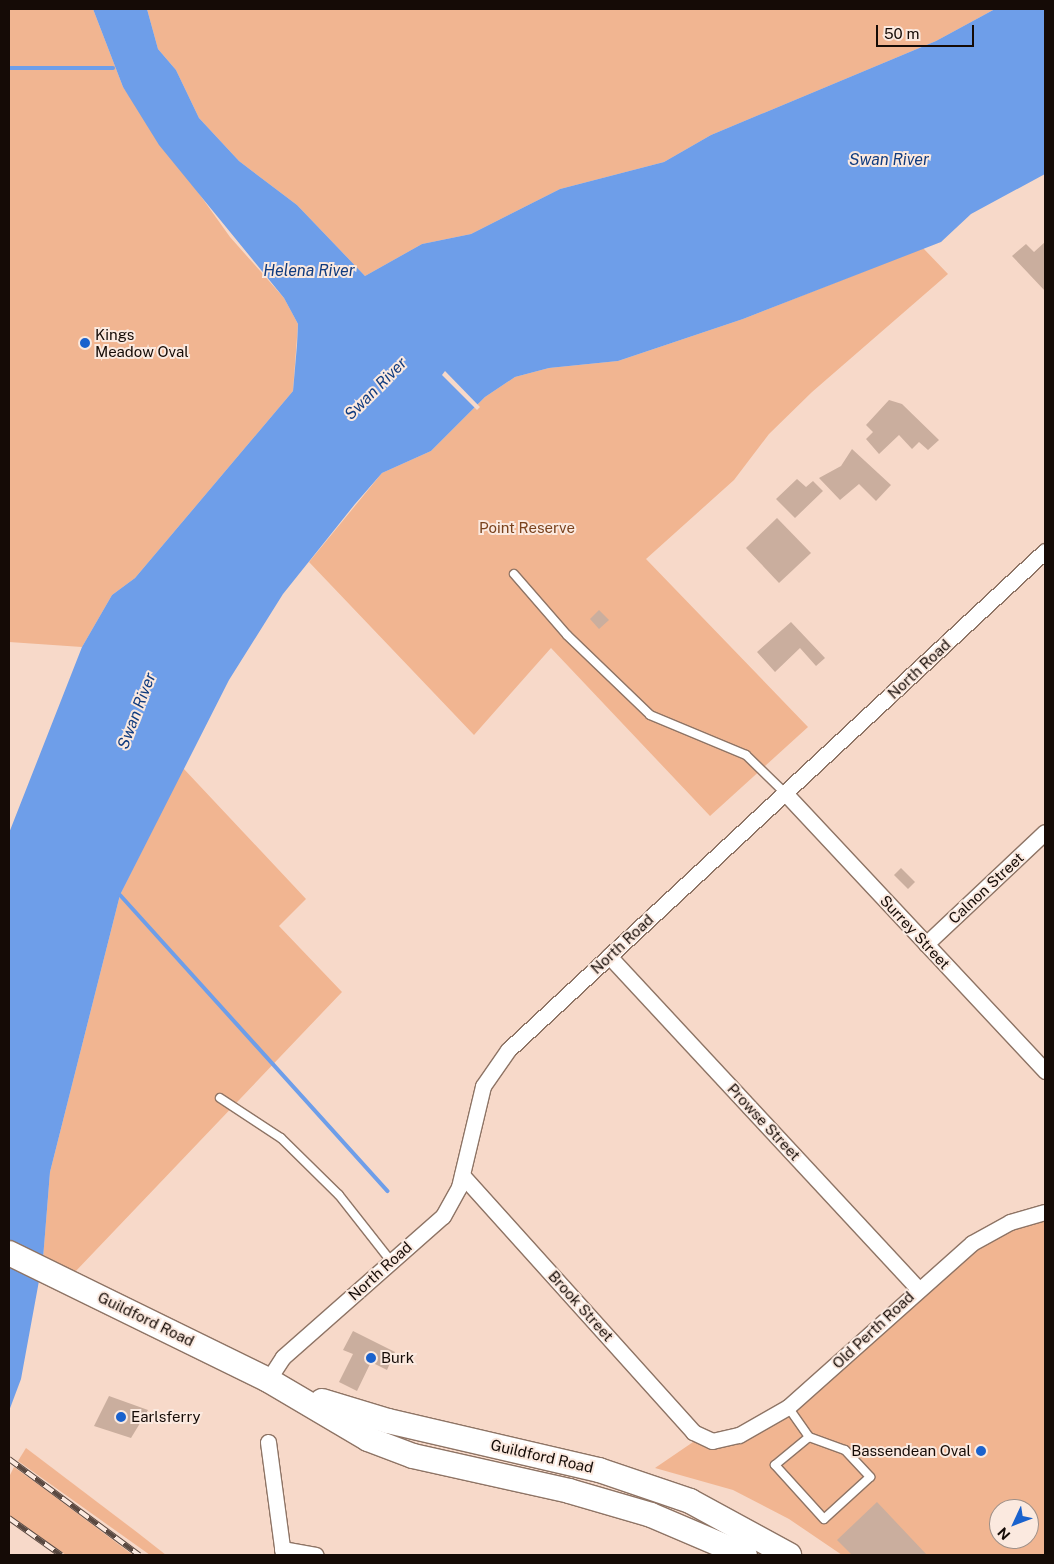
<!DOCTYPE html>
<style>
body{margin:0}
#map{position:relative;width:1054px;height:1564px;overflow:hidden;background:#f7d9c9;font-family:"Public Sans",sans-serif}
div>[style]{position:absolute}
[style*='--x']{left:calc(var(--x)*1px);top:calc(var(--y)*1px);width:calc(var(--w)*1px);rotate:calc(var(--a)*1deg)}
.green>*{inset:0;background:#f1b591}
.water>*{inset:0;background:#6e9ee9}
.pier>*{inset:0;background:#f7d9c9}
.stream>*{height:4px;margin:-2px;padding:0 2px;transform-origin:2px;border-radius:2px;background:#6e9ee9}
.building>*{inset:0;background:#caae9e}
.roads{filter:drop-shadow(1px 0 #8e7465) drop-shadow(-1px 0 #8e7465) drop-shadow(0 1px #8e7465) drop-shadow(0 -1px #8e7465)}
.service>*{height:8px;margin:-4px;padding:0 4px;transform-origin:4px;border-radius:4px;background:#fff}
.minor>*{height:15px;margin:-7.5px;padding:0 7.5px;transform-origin:7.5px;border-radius:7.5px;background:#fff}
.trunk>*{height:24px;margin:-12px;padding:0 12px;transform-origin:12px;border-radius:12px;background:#fff}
.rail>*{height:5.5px;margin-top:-2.75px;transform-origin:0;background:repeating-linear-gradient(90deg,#fbe9df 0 11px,#5a4941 0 22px);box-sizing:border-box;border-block:1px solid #5a4941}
.dots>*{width:14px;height:14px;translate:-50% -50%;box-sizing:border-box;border:2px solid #fbe9df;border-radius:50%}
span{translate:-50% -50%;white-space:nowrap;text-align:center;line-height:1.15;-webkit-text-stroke:4px #fbe9df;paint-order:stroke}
.poi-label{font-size:15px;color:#150b06}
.left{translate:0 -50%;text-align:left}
.right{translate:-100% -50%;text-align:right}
.park-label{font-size:15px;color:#79421d}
.street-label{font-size:15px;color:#150b06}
.water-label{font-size:16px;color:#103b7e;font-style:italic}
.frame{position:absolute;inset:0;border:10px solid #150b06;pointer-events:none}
.north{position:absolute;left:989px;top:1499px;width:50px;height:50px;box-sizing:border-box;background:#fbe9df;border:1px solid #9f9088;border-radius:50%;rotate:227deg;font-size:14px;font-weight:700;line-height:20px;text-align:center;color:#150b06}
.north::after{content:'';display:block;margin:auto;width:18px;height:22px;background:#1a62cd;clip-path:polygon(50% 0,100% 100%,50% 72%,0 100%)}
.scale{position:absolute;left:876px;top:25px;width:98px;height:22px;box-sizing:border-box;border:2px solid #150b06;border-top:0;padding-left:6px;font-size:15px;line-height:18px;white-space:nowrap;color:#150b06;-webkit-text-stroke:4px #fbe9df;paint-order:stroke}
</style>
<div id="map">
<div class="green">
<i style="clip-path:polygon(9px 9px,93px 9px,123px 87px,230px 237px,284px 298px,298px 324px,293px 391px,135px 578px,112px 595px,82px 647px,9px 642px)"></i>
<i style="clip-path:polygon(147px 9px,995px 9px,936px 41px,711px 135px,664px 162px,560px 189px,471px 234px,422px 244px,365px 276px,297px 205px,239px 161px,199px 118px,176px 70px,158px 49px)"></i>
<i style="clip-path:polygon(923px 248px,948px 274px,812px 392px,769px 434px,734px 480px,646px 559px,808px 727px,710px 816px,551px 648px,474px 735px,309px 562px,382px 473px,431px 451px,485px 397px,515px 377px,549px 368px,618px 361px,743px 319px)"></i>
<i style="clip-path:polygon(183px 768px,306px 899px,279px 926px,342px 992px,74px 1273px,43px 1259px,50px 1172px,120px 895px)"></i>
<i style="clip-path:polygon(evenodd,1045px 1212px,1045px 1555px,842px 1555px,789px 1519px,733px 1490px,655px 1468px,699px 1438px,750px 1430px,951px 1259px,1045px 1212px,999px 1509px,1029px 1509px,1029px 1539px,999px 1539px,999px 1509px)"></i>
<i style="clip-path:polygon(26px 1448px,138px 1533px,166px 1555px,150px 1555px,18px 1461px)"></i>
<i style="clip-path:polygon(14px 1467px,46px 1490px,133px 1555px,66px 1555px,9px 1515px,9px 1477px)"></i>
</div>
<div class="water">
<i style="clip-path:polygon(93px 9px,147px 9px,158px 49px,176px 70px,199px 118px,239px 161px,297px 205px,365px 276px,422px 244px,471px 234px,560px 189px,664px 162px,711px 135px,936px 41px,995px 9px,1045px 9px,1045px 174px,971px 214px,941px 242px,743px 319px,618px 361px,549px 368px,515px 377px,485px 397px,431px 451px,382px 473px,355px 504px,283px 594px,229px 680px,120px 895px,50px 1172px,43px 1259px,21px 1379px,9px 1411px,9px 833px,82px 647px,112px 595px,135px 578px,293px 391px,297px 345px,298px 324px,284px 298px,159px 145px,123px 87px)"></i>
</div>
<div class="pier">
<i style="clip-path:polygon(445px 371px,480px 407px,477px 410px,442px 375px)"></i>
</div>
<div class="stream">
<i style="--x:9;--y:68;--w:104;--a:0"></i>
<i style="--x:120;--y:895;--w:399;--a:47.9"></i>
</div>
<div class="building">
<i style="clip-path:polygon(1045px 242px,1045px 291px,1012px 256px,1026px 244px,1034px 252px)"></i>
<i style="clip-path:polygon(889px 400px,902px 404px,939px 440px,928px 450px,919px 442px,912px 449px,899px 435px,879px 454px,866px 439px,873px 432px,866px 425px)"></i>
<i style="clip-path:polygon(852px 449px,891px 485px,876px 501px,859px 484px,840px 500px,819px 478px,841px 466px)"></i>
<i style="clip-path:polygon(797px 479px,806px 487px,813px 481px,823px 491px,795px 518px,776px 499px)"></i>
<i style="clip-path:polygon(777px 518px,811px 553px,779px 583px,746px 548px)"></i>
<i style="clip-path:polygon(599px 610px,609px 620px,599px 629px,590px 619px)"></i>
<i style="clip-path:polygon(791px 622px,825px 658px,816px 666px,800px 648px,775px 672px,757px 652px)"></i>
<i style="clip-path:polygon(901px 868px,915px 882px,908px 889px,894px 875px)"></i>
<i style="clip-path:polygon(353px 1331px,395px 1352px,387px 1370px,371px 1362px,357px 1391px,339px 1382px,353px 1354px,343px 1350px)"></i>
<i style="clip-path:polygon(109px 1396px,148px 1410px,131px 1438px,94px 1426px)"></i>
<i style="clip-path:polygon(877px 1502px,927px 1555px,852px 1555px,837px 1540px)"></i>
</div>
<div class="roads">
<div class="service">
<i style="--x:514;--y:574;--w:81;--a:49"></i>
<i style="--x:567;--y:635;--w:115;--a:43.9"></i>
<i style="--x:650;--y:715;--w:104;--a:22.6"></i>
<i style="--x:746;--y:755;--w:54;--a:44.3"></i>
<i style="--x:220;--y:1098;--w:73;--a:33.3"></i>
<i style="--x:281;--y:1138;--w:81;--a:44.5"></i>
<i style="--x:339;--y:1195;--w:84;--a:51.8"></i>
<i style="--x:788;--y:1407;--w:37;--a:55"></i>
<i style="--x:809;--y:1437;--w:38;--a:20"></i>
<i style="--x:845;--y:1450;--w:37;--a:47"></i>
<i style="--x:870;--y:1477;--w:62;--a:137.6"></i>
<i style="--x:824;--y:1519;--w:73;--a:-132.2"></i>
<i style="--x:775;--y:1465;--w:44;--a:-39.5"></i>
</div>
<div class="minor">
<i style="--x:785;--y:793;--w:381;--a:46.9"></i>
<i style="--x:926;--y:944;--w:163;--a:-43.3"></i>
<i style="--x:609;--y:956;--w:454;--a:47.1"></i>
<i style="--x:462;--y:1175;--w:346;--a:48"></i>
<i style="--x:693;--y:1432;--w:21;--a:25"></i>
<i style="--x:712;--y:1441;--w:28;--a:-13"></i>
<i style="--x:739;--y:1435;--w:56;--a:-29.7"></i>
<i style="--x:788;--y:1407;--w:246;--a:-41.7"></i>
<i style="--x:972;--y:1243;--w:43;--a:-28.9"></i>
<i style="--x:1010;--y:1222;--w:36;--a:-16"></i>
<i style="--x:268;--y:1380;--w:27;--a:-57"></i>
<i style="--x:283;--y:1357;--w:213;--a:-41.4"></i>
<i style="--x:443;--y:1216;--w:33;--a:-61"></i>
<i style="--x:459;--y:1187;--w:104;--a:-76.6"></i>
<i style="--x:483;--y:1086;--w:44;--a:-55.2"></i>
<i style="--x:508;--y:1050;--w:733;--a:-42.9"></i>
<i style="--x:268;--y:1442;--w:114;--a:82.4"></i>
<i style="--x:282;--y:1549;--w:34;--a:10"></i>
</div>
<div class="trunk">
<i style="--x:9;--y:1253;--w:288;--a:26.1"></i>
<i style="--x:268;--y:1380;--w:116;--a:30.5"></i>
<i style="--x:368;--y:1439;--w:48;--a:20.7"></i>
<i style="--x:413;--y:1456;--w:160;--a:12.6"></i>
<i style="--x:569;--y:1491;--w:85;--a:16.3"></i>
<i style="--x:651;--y:1515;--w:102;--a:23.1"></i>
<i style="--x:322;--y:1401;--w:69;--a:16.9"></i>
<i style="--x:388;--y:1421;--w:217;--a:13.1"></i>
<i style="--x:599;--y:1470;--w:96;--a:18.8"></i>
<i style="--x:690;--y:1501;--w:113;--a:28.6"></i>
</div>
</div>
<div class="rail">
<i style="--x:9;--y:1459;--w:162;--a:36.4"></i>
<i style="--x:9;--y:1518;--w:64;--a:35.4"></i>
</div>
<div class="dots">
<i style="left:85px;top:343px;background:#1a62cd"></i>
<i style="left:371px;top:1358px;background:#1a62cd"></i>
<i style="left:121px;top:1417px;background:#1a62cd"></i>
<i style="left:981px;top:1451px;background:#1a62cd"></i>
</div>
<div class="poi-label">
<span class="left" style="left:95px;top:343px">Kings<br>Meadow Oval</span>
<span class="left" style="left:381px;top:1358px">Burk</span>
<span class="left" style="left:131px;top:1417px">Earlsferry</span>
<span class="right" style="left:971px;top:1451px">Bassendean Oval</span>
</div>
<div class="park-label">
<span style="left:527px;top:528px">Point Reserve</span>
</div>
<div class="street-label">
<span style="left:919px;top:669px;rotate:-43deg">North Road</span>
<span style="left:986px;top:888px;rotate:-43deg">Calnon Street</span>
<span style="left:915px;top:932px;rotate:47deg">Surrey Street</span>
<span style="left:622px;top:944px;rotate:-43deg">North Road</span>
<span style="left:764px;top:1122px;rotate:47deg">Prowse Street</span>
<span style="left:380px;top:1271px;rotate:-42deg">North Road</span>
<span style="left:581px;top:1306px;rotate:48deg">Brook Street</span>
<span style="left:146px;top:1319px;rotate:26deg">Guildford Road</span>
<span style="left:873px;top:1330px;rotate:-43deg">Old Perth Road</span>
<span style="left:542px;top:1456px;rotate:13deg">Guildford Road</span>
</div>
<div class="water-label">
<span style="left:889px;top:160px">Swan River</span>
<span style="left:309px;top:271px">Helena River</span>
<span style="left:376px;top:389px;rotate:-45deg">Swan River</span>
<span style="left:137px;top:711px;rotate:-69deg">Swan River</span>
</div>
<div class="frame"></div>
<div class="north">N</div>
<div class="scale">50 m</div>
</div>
